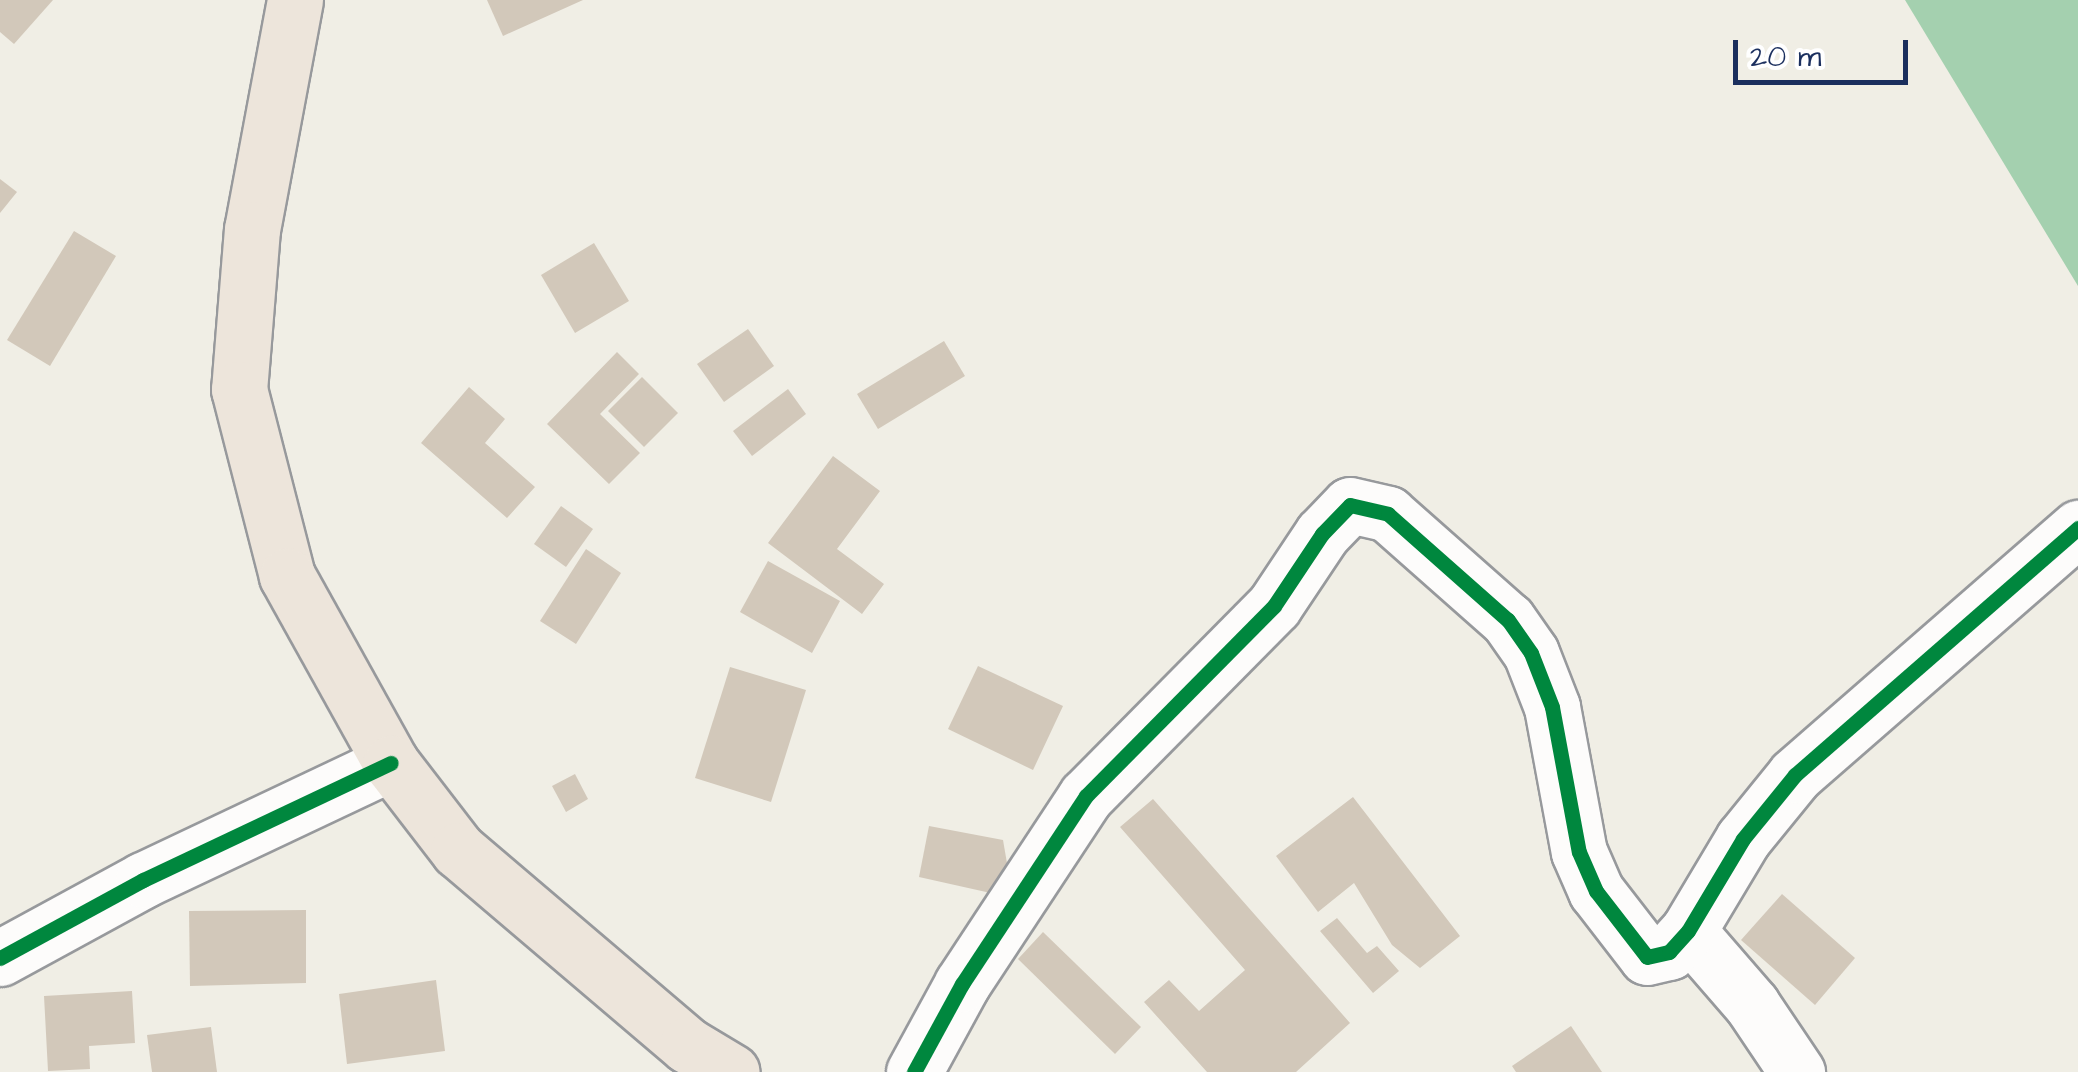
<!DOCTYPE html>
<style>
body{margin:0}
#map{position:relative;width:2078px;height:1072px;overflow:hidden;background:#f0eee5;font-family:"Architects Daughter",sans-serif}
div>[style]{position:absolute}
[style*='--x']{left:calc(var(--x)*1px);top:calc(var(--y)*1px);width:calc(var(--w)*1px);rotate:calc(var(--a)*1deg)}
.forest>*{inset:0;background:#a4d0af}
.building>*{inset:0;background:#d2c8ba}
.roads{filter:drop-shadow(2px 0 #97999c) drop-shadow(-2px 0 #97999c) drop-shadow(0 2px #97999c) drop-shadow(0 -2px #97999c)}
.minor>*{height:55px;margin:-27.5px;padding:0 27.5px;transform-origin:27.5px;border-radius:27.5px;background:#fdfcfb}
.highway>*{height:55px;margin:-27.5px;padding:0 27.5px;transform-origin:27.5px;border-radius:27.5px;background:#ede5db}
.cycleway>*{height:15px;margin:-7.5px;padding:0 7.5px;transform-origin:7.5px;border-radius:7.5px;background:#00873e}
span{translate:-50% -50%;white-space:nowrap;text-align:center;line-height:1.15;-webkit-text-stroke:10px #fff;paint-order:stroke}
.scale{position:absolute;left:1733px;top:40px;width:175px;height:45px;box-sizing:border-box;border:5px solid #1b2f5e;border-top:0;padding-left:12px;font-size:30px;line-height:35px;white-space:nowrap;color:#1b2f5e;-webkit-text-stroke:8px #fff;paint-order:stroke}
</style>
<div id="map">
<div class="forest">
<i style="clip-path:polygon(1905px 0,2078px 0,2078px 286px)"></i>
</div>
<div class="building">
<i style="clip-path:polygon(0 0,53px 0,14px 44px,0 32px)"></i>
<i style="clip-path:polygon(487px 0,583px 0,503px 36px)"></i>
<i style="clip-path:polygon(0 179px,17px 192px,0 213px)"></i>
<i style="clip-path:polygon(74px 231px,116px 256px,50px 366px,7px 340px)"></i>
<i style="clip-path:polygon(594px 243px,629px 301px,575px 333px,541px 275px)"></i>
<i style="clip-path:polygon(748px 329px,774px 366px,724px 402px,697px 364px)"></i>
<i style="clip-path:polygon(944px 341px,965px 376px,878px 429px,857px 394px)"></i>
<i style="clip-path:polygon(617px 352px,639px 374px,600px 414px,640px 453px,609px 484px,547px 424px)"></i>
<i style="clip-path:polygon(642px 377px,678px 413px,644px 447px,608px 411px)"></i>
<i style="clip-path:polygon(469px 387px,505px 419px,485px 443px,535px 487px,507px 518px,421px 443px)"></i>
<i style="clip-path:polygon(788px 389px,806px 414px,752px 456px,733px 431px)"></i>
<i style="clip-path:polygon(833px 456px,880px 491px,837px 549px,884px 584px,862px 614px,768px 543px)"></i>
<i style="clip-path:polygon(561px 506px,593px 529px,566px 567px,534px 544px)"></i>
<i style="clip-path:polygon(586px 549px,621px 573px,576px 644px,540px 621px)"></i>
<i style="clip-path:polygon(768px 561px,840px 601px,812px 653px,740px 612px)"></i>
<i style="clip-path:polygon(978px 666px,1063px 706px,1033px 770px,948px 729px)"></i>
<i style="clip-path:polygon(730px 667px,806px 690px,771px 802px,695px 778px)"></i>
<i style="clip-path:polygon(575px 774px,588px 799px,566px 812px,552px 786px)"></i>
<i style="clip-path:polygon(1353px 797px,1460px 936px,1420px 968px,1392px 945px,1354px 883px,1318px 912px,1276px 856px)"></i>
<i style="clip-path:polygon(1153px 799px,1350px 1023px,1296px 1072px,1207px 1072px,1144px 1002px,1169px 980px,1199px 1011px,1245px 970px,1120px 827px)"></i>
<i style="clip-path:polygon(929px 826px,1003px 840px,1013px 898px,919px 877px)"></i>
<i style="clip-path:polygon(1782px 894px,1855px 958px,1815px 1005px,1741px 940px)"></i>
<i style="clip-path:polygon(306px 910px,306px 983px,190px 986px,189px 911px)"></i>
<i style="clip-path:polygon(1337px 918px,1367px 953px,1377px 946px,1399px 971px,1373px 993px,1320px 931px)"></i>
<i style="clip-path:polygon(1043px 932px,1141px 1027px,1115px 1054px,1018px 959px)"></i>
<i style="clip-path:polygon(436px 980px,445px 1051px,347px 1064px,339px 994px)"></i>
<i style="clip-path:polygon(132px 991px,135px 1043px,89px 1046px,90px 1069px,48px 1071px,44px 996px)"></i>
<i style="clip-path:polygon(1571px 1026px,1602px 1072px,1516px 1072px,1512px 1066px)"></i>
<i style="clip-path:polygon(211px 1027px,217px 1072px,152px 1072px,147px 1035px)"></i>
</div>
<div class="roads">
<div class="minor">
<i style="--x:1688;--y:931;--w:98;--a:49.1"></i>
<i style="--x:1752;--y:1005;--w:81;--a:56.1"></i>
<i style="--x:0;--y:958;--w:163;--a:-28.6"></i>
<i style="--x:143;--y:880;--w:274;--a:-25.3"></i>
<i style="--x:914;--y:1072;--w:100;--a:-61.4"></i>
<i style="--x:962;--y:984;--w:225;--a:-56.6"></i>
<i style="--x:1086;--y:796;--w:267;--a:-45.3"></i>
<i style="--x:1274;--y:606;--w:87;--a:-56.3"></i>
<i style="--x:1322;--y:534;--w:40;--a:-46"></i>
<i style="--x:1350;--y:505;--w:39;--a:13"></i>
<i style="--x:1388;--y:514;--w:160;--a:41.5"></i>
<i style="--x:1508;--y:620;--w:40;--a:55.1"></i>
<i style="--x:1531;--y:653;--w:58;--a:68.7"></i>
<i style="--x:1552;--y:707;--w:147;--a:79.5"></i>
<i style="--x:1579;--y:852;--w:43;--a:66.4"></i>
<i style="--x:1596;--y:891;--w:83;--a:52.3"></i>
<i style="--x:1647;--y:957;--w:23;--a:-13"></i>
<i style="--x:1669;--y:952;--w:28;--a:-48"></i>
<i style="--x:1688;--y:931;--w:107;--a:-59.1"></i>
<i style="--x:1743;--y:839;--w:82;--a:-50.9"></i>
<i style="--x:1795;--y:775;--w:376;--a:-41.1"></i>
</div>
<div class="highway">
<i style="--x:295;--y:0;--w:233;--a:100.6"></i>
<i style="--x:252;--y:229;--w:161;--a:94.6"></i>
<i style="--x:239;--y:389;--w:193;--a:75.6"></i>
<i style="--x:287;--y:576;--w:214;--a:60.9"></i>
<i style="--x:391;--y:763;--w:110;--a:52.4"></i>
<i style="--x:458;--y:850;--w:301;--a:40.4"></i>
<i style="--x:687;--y:1045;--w:52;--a:31"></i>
</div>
</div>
<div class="cycleway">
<i style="--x:0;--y:958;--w:163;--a:-28.6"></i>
<i style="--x:143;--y:880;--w:274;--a:-25.3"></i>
<i style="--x:914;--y:1072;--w:100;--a:-61.4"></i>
<i style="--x:962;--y:984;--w:225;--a:-56.6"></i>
<i style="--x:1086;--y:796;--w:267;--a:-45.3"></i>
<i style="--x:1274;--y:606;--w:87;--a:-56.3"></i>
<i style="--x:1322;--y:534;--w:40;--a:-46"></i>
<i style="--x:1350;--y:505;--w:39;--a:13"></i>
<i style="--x:1388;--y:514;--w:160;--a:41.5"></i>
<i style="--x:1508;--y:620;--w:40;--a:55.1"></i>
<i style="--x:1531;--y:653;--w:58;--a:68.7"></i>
<i style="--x:1552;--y:707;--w:147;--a:79.5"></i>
<i style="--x:1579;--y:852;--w:43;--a:66.4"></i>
<i style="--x:1596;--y:891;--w:83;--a:52.3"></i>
<i style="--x:1647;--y:957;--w:23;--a:-13"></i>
<i style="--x:1669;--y:952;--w:28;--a:-48"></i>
<i style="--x:1688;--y:931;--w:107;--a:-59.1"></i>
<i style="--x:1743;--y:839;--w:82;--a:-50.9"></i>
<i style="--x:1795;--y:775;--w:376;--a:-41.1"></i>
</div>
<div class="scale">20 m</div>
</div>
